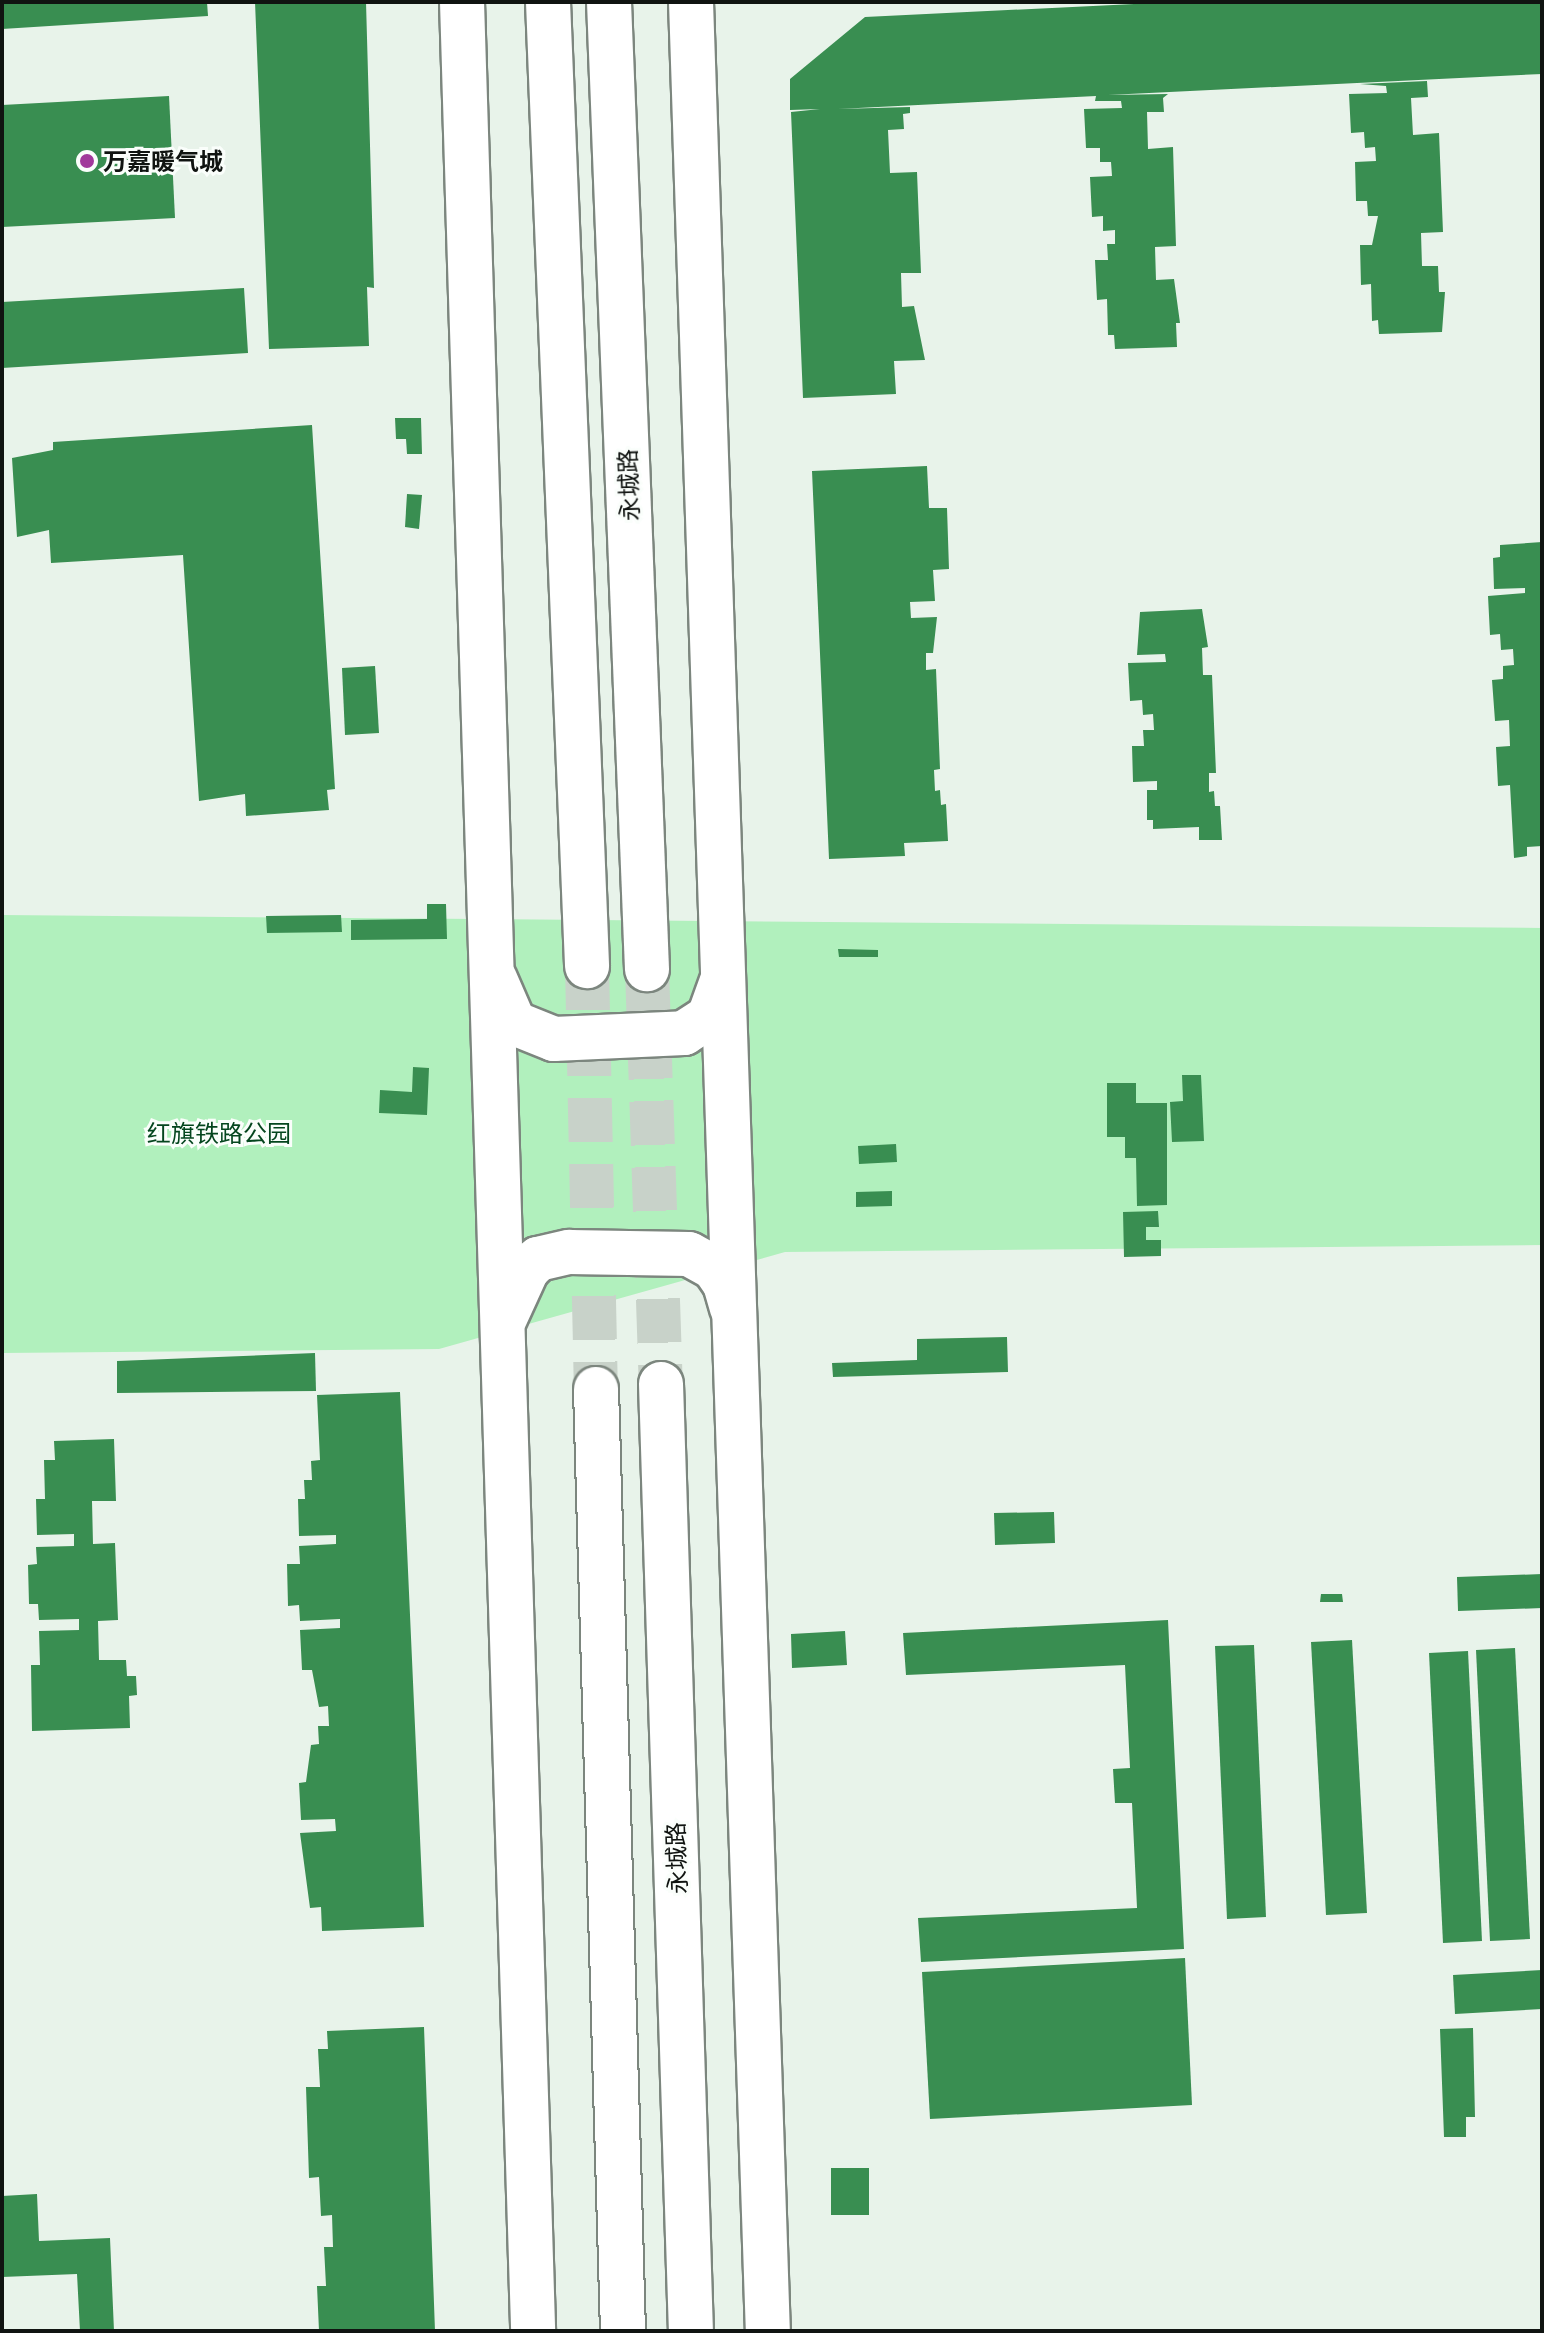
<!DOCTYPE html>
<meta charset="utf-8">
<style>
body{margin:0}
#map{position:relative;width:1544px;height:2333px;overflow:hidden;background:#e8f3ea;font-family:Lato,"Noto Sans SC",sans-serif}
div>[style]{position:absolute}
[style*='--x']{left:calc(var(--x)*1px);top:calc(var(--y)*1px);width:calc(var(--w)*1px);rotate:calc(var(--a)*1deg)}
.green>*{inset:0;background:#b1f0bd}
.building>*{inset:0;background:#398e51}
.primary-tunnel>*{height:44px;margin-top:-22px;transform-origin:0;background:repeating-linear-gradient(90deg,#c8d2c9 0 44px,transparent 0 66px)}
.roads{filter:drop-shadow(2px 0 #7c867e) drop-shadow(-2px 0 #7c867e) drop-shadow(0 2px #7c867e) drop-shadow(0 -2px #7c867e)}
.primary>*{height:44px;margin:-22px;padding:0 22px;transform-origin:22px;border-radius:22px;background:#fff}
.dots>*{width:22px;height:22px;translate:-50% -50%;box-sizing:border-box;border:4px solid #fafefb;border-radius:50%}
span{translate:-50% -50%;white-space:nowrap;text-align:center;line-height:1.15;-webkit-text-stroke:6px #fafefb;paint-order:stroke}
.poi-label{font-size:24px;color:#101411;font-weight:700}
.left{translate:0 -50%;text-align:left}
.street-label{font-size:24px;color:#101411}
.park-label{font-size:24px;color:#04461e}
.frame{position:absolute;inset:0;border:4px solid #101411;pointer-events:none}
</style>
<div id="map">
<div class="green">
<i style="clip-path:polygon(2px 915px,1542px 928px,1542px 1245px,785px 1252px,439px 1349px,2px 1353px)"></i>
</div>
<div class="building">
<i style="clip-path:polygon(2px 2px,207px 2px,208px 16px,2px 29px)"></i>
<i style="clip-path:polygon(255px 2px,366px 2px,374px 288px,367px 287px,369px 346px,269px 349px)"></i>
<i style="clip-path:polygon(1175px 2px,1542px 2px,1542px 74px,1108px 95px,1168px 94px,1163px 98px,1164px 112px,1147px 112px,1148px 149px,1173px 147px,1176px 246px,1155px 247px,1156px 280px,1174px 279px,1180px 323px,1176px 323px,1177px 347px,1115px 349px,1114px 335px,1108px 335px,1107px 299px,1097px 300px,1095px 260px,1108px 260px,1107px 244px,1115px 244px,1115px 230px,1103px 231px,1103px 216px,1092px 217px,1090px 177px,1112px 176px,1111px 162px,1100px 162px,1100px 148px,1086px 148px,1084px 109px,1122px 108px,1121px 101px,1095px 101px,1096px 96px,838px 109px,910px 107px,910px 113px,903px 114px,904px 129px,888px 130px,890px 173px,917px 172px,921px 273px,901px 273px,902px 307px,914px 306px,925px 360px,894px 361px,896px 394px,803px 398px,791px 112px,820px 109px,790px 110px,790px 79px,865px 17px)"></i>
<i style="clip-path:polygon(1427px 81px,1428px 97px,1411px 98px,1413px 135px,1439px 133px,1443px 232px,1421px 233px,1422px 266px,1438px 266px,1439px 292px,1445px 292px,1442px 332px,1379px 334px,1378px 320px,1372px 321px,1371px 284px,1361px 285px,1360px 245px,1372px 245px,1378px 216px,1368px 216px,1367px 201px,1356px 201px,1355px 162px,1376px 161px,1375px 147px,1365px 148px,1364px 132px,1351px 133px,1349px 94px,1387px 93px,1386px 86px,1360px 84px)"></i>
<i style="clip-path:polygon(169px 96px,175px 218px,2px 227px,2px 105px)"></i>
<i style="clip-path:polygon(244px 288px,248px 353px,2px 368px,2px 302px)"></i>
<i style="clip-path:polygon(395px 418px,421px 418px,422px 454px,407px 454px,406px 439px,396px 439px)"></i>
<i style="clip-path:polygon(312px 425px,335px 789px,327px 790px,329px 810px,246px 816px,245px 794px,199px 801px,183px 555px,51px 563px,49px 530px,17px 537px,12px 458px,53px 450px,53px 442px)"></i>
<i style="clip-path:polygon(927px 466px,929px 508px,947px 508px,949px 569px,933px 570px,935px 601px,910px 602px,911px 618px,937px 617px,933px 653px,926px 653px,926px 670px,936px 669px,940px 769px,934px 770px,935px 791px,940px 790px,941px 805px,946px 804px,948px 841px,904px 843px,905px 856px,829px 859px,812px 471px)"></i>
<i style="clip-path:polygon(407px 494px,422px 495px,419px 529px,405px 527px)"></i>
<i style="clip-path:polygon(1542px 542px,1542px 846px,1527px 847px,1527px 856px,1514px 858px,1510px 785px,1498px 786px,1496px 747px,1510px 746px,1509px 720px,1495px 721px,1492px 680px,1503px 679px,1503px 666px,1514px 665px,1513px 649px,1501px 650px,1500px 634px,1490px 635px,1488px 596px,1525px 593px,1525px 588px,1494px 589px,1493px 558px,1500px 557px,1500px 545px)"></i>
<i style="clip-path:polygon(1202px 609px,1208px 647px,1202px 648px,1203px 675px,1212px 675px,1216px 773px,1209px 773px,1209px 792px,1214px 791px,1215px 806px,1220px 806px,1222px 840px,1199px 840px,1199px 827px,1153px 829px,1153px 820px,1147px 820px,1147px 790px,1157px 790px,1157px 781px,1133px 782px,1132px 746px,1144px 746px,1143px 730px,1154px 730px,1153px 714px,1143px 715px,1142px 700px,1130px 701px,1128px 663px,1166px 662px,1165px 654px,1137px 655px,1140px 612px)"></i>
<i style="clip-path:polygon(375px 666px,379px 733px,345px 735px,342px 668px)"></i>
<i style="clip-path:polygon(427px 904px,446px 904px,447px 939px,351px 940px,351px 920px,427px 919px)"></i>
<i style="clip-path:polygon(341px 915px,342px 932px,267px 933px,266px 916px)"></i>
<i style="clip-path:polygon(838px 949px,878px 950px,878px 957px,839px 957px)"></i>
<i style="clip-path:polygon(413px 1067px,429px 1068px,427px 1115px,379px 1113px,380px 1090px,412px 1092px)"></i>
<i style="clip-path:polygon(1182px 1075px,1201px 1075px,1204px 1141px,1172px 1142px,1170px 1102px,1183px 1101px)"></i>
<i style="clip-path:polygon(1107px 1083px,1136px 1083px,1136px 1103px,1167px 1103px,1167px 1205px,1137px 1206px,1136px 1158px,1125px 1158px,1125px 1137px,1107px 1137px)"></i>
<i style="clip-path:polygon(896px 1144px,897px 1162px,859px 1164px,858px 1146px)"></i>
<i style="clip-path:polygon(892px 1191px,892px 1206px,856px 1207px,856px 1192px)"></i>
<i style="clip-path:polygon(1158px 1211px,1159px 1227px,1146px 1227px,1146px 1240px,1161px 1240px,1161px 1256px,1124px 1257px,1123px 1212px)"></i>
<i style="clip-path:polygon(1007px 1337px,1008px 1372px,833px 1377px,832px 1363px,917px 1360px,917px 1339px)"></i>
<i style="clip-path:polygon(315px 1353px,316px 1391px,117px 1393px,117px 1361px)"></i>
<i style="clip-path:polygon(400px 1392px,424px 1927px,322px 1931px,321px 1907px,310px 1908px,300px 1833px,336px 1831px,335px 1819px,301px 1820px,299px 1783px,306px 1782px,311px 1745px,319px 1744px,318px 1726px,329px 1726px,328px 1706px,319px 1707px,312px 1670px,302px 1670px,300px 1630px,340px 1628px,340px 1619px,300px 1621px,299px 1605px,288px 1606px,287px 1564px,300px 1564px,299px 1546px,336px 1544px,336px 1535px,299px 1536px,298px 1499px,305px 1499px,304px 1480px,312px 1480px,311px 1461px,320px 1460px,317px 1395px)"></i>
<i style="clip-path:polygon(114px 1439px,116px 1501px,92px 1501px,93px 1544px,115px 1543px,118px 1620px,98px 1621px,99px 1660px,126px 1660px,127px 1676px,136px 1676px,137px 1695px,129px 1696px,130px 1728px,32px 1731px,31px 1665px,40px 1665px,39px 1631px,79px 1630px,79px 1619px,39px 1620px,38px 1604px,29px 1604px,28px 1565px,37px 1564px,36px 1547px,74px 1546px,74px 1534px,37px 1535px,36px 1499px,45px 1499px,44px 1460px,55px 1460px,54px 1441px)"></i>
<i style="clip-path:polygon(1054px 1512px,1055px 1543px,995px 1545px,994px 1513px)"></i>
<i style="clip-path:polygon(1542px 1574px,1542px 1608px,1458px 1611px,1457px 1577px)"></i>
<i style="clip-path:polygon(1321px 1594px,1342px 1594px,1343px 1602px,1320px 1602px)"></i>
<i style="clip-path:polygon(1168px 1620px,1184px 1949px,921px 1962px,918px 1918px,1137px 1908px,1132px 1803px,1115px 1803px,1113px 1769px,1130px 1768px,1125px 1665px,906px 1675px,903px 1633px)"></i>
<i style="clip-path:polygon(845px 1631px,847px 1665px,792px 1668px,791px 1634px)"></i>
<i style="clip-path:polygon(1352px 1640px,1367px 1913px,1326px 1915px,1311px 1642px)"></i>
<i style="clip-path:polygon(1254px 1645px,1266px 1917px,1227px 1919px,1215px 1646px)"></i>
<i style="clip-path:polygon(1515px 1648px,1530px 1939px,1490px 1941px,1476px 1650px)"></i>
<i style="clip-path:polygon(1468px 1651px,1482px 1941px,1443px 1943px,1429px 1653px)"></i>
<i style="clip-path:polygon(1185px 1958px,1192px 2105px,930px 2119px,922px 1972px)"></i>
<i style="clip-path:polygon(1542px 1970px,1542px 2009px,1455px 2014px,1453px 1975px)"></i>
<i style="clip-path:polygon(424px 2027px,435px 2331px,319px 2331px,317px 2286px,326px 2286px,324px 2247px,333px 2247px,332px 2215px,321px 2216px,319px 2177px,309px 2178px,306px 2087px,320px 2087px,318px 2049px,328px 2049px,327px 2031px)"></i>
<i style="clip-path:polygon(1473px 2028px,1475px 2117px,1466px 2117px,1466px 2137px,1444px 2137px,1440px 2029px)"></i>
<i style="clip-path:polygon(831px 2168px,869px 2168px,869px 2215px,831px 2215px)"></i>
<i style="clip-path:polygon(37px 2194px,39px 2241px,110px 2238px,114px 2331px,80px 2331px,77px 2274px,2px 2277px,2px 2196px)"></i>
</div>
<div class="primary-tunnel">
<i style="--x:587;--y:966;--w:423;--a:88.8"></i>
<i style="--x:647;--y:969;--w:415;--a:88.1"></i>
</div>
<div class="roads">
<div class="primary">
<i style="--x:462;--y:2;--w:2330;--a:88.25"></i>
<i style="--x:548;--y:2;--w:965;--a:87.68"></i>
<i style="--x:609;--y:2;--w:968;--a:87.75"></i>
<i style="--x:691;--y:2;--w:2330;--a:88.11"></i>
<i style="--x:495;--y:979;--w:48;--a:66.6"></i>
<i style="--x:514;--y:1023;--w:43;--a:21.8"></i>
<i style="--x:554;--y:1039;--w:130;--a:-2.6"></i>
<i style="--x:684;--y:1033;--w:30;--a:-33"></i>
<i style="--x:709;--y:1017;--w:41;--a:-70.3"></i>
<i style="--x:505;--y:1318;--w:53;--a:-65.4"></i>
<i style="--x:527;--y:1270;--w:16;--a:-45"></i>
<i style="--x:538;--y:1259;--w:32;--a:-13"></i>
<i style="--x:569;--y:1252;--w:120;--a:1"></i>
<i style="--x:689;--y:1254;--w:29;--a:29"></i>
<i style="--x:714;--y:1268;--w:19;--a:55"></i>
<i style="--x:725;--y:1284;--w:25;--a:74"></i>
<i style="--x:661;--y:1384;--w:947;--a:88.19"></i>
<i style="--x:596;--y:1389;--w:942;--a:88.36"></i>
</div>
</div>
<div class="dots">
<i style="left:87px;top:161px;background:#a1399b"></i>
</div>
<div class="poi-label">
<span class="left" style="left:103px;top:161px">万嘉暖气城</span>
</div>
<div class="street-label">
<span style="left:628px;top:485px;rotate:-92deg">永城路</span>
<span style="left:676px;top:1858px;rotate:-92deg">永城路</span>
</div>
<div class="park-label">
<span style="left:219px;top:1133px">红旗铁路公园</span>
</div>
<div class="frame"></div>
</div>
